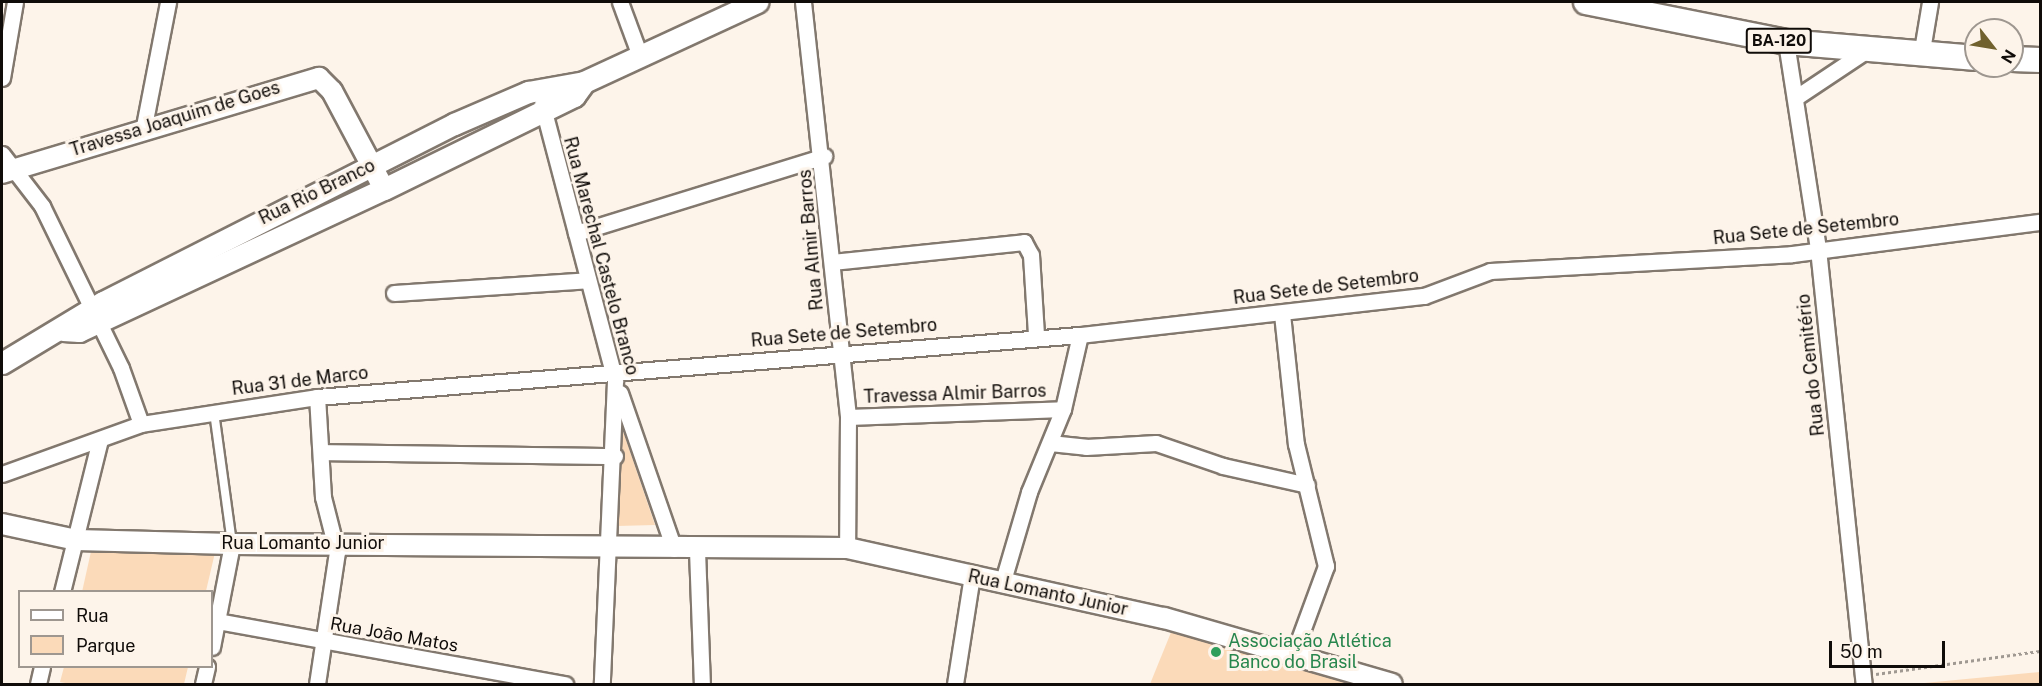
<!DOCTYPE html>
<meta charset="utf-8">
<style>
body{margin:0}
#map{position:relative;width:2042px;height:686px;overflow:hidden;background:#fdf4ea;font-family:"Public Sans",sans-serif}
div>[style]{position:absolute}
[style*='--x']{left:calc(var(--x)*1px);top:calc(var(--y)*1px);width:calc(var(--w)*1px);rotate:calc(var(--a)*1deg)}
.green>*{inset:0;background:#fbdab9}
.path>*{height:3px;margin-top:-1.5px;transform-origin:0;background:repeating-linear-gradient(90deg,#a09992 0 3px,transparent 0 6px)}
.roads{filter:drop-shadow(2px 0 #82786e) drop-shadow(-2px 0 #82786e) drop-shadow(0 2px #82786e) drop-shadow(0 -2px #82786e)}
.service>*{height:8px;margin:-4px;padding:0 4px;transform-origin:4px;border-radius:4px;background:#fff}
.minor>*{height:15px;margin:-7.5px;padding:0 7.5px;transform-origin:7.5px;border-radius:7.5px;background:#fff}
.tertiary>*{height:20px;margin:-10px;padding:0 10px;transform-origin:10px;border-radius:10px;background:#fff}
.secondary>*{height:21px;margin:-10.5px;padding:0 10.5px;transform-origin:10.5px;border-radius:10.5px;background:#fff}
.primary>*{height:24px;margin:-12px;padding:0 12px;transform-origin:12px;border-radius:12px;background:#fff}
.dots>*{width:16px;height:16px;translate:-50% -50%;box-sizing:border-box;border:3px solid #fdf4ea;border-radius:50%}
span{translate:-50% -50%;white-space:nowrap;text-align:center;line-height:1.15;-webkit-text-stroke:6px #fdf4ea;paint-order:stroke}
.shield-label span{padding:2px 4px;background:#fdf4ea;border:2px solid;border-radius:4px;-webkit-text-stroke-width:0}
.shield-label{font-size:16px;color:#100c09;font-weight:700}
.street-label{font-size:18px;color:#100c09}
.leisure-label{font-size:18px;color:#27864d}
.left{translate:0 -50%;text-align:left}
.frame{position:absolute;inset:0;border:3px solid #100c09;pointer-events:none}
.legend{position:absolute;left:18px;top:590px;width:195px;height:78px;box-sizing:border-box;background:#fdf4ea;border:2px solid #9e9790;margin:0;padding:8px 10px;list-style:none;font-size:18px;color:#100c09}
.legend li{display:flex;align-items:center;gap:12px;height:30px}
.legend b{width:30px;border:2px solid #9e9790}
.north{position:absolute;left:1964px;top:18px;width:60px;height:60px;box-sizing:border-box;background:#fdf4ea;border:2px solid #9e9790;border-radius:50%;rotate:121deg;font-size:16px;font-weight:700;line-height:24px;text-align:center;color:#100c09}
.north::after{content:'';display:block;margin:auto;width:21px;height:27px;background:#70612e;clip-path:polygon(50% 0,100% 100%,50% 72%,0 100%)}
.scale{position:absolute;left:1829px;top:641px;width:116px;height:27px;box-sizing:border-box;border:3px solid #100c09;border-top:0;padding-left:8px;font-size:18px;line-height:21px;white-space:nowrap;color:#100c09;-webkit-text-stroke:4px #fdf4ea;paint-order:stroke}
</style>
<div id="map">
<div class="green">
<i style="clip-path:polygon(622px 428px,655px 525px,617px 526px)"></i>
<i style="clip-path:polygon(217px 544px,206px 591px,82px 592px,92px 547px)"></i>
<i style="clip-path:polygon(1172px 630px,1362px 684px,1150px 684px)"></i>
<i style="clip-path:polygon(64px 667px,64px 666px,188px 667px,184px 684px,71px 684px,60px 682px)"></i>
<i style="clip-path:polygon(2040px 672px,2040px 684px,1914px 684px)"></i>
</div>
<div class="path">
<i style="--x:1876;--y:674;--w:166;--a:-8"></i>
</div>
<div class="roads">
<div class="service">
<i style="--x:214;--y:412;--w:132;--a:82.2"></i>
</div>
<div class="minor">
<i style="--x:620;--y:2;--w:58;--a:69.7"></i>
<i style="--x:803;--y:2;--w:417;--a:83.8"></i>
<i style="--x:848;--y:417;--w:131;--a:90.4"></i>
<i style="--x:1786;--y:42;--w:209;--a:81.2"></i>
<i style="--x:1818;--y:249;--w:437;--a:84"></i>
<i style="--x:1921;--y:56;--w:55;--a:-80.5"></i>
<i style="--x:2;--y:78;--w:77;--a:-80.3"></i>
<i style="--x:1795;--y:98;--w:87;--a:-33.7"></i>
<i style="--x:542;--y:104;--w:286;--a:75.2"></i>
<i style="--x:615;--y:381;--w:303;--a:92.5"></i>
<i style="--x:143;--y:131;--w:131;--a:-79"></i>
<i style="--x:2;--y:154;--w:66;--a:52.4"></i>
<i style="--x:42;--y:206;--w:180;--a:64"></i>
<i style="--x:121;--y:368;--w:59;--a:70.3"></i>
<i style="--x:576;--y:233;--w:260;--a:-17.2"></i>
<i style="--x:832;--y:262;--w:193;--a:-5.9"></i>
<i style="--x:1024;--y:242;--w:15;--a:62"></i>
<i style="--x:1031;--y:255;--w:79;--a:86.4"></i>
<i style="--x:394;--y:293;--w:194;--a:-3.8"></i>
<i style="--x:1282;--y:314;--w:131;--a:83.9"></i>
<i style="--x:1296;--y:444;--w:126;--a:76.2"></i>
<i style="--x:1326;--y:566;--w:93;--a:110.2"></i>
<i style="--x:620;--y:393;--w:165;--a:70.9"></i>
<i style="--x:848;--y:417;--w:215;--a:-2.1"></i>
<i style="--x:1050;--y:443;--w:36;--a:6"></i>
<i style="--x:1086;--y:447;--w:70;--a:-3.3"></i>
<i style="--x:1156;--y:443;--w:71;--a:18.9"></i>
<i style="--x:1223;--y:466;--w:86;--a:12.7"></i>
<i style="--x:322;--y:452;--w:293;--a:0.8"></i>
<i style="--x:2;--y:474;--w:148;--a:-19.8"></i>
<i style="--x:141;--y:424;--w:178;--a:-8.7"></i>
<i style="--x:317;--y:397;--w:766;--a:-4.65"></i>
<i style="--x:1080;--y:335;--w:346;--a:-6.5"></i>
<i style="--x:1424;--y:296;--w:71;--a:-20.7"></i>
<i style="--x:1490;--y:271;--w:302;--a:-3.2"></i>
<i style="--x:1792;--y:254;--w:250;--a:-7.4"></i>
<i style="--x:697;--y:550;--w:134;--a:87.9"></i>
<i style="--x:1002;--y:584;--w:96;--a:-73.6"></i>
<i style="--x:1029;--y:492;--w:90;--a:-67.7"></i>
<i style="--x:1063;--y:409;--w:76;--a:-77.1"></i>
<i style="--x:62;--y:592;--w:157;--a:-76"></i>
<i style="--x:217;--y:621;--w:354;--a:10.3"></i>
<i style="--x:212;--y:647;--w:105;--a:-79"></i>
<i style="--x:38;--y:684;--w:18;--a:-77"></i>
<i style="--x:203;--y:684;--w:18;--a:-77"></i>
<i style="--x:317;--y:684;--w:134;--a:-81.4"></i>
<i style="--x:337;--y:552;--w:57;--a:-104.3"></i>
<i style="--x:323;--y:497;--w:100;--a:-93.4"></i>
<i style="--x:955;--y:684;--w:109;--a:-81.1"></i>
</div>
<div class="tertiary">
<i style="--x:2;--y:173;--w:331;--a:-16.7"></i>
<i style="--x:319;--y:78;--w:18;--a:45"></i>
<i style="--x:332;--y:91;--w:111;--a:62"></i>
<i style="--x:2;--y:524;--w:76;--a:12.2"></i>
<i style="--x:76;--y:540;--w:156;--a:1.5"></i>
<i style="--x:232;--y:544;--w:615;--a:0.37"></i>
<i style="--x:847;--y:548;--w:325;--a:12.5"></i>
<i style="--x:1164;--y:618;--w:237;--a:16.1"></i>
</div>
<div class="secondary">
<i style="--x:63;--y:330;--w:16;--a:4"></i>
<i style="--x:79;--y:331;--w:336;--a:-25"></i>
<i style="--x:384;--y:189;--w:212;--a:-26.1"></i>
<i style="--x:574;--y:96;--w:17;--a:-54"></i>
<i style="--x:584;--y:82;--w:191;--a:-24.8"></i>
<i style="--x:2;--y:363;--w:118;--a:-31.1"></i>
<i style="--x:103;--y:302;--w:394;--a:-26.9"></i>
<i style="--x:454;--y:124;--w:81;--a:-23.4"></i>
<i style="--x:528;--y:92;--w:57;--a:-10.1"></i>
</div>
<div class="primary">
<i style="--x:1586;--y:2;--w:204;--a:11.3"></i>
<i style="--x:1786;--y:42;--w:191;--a:4.8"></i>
<i style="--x:2012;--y:59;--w:28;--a:2"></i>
</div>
</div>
<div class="dots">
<i style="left:1216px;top:652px;background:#2e9e5b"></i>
</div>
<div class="shield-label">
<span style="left:1779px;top:41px">BA-120</span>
</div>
<div class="street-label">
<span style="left:175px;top:119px;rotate:-17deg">Travessa Joaquim de Goes</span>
<span style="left:317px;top:192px;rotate:-26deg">Rua Rio Branco</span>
<span style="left:1806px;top:229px;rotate:-6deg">Rua Sete de Setembro</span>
<span style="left:811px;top:240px;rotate:-95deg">Rua Almir Barros</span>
<span style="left:601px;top:256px;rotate:75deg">Rua Marechal Castelo Branco</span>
<span style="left:1326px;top:287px;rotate:-7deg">Rua Sete de Setembro</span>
<span style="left:844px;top:333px;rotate:-5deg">Rua Sete de Setembro</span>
<span style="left:1811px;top:365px;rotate:-96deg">Rua do Cemitério</span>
<span style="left:300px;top:381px;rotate:-7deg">Rua 31 de Marco</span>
<span style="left:955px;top:394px;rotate:-2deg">Travessa Almir Barros</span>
<span style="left:303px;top:543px">Rua Lomanto Junior</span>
<span style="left:1048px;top:593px;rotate:12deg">Rua Lomanto Junior</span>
<span style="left:394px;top:635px;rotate:10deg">Rua João Matos</span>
</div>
<div class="leisure-label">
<span class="left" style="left:1228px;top:652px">Associação Atlética<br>Banco do Brasil</span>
</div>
<div class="frame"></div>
<ul class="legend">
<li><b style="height:8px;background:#fff"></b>Rua</li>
<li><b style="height:16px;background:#fbdab9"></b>Parque</li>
</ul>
<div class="north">N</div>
<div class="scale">50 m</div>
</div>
